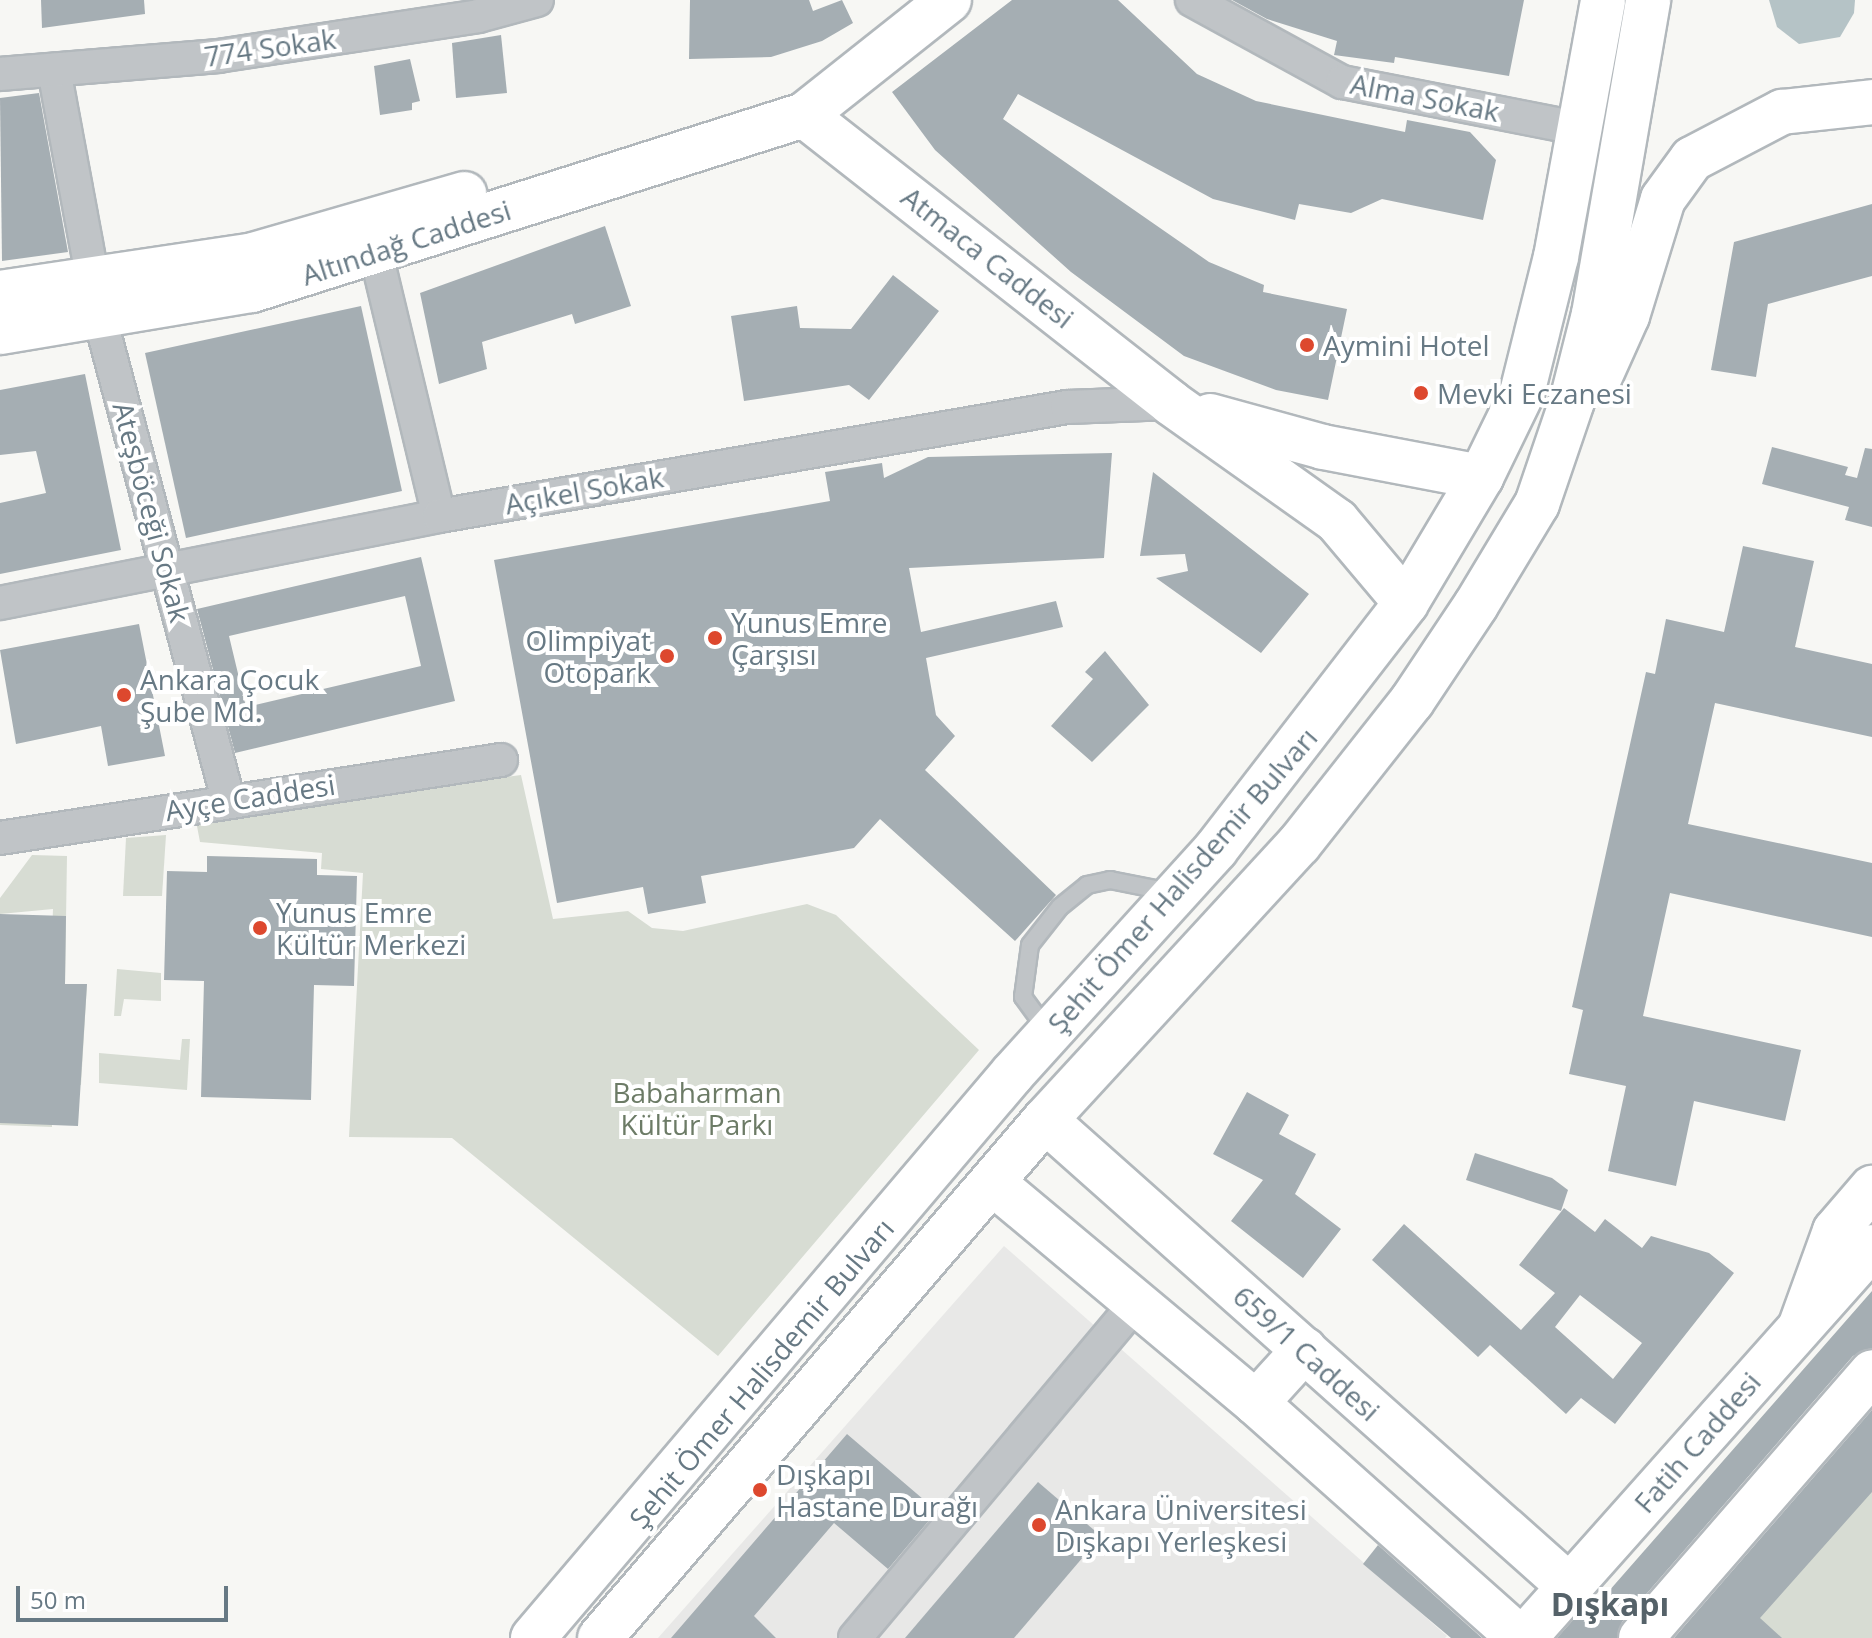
<!DOCTYPE html>
<meta charset="utf-8">
<style>
body{margin:0}
#map{position:relative;width:1872px;height:1638px;overflow:hidden;background:#f7f7f4;font-family:"Open Sans",sans-serif}
div>[style]{position:absolute}
[style*='--x']{left:calc(var(--x)*1px);top:calc(var(--y)*1px);width:calc(var(--w)*1px);rotate:calc(var(--a)*1deg)}
.built>*{inset:0;background:#e8e8e7}
.green>*{inset:0;background:#d7dcd3}
.water>*{inset:0;background:#b5c3c6}
.building>*{inset:0;background:#a5aeb3}
.roads{filter:drop-shadow(2px 0 #b2b8bc) drop-shadow(-2px 0 #b2b8bc) drop-shadow(0 2px #b2b8bc) drop-shadow(0 -2px #b2b8bc)}
.lane>*{height:16px;margin:-8px;padding:0 8px;transform-origin:8px;border-radius:8px;background:#c0c4c7}
.street>*{height:32px;margin:-16px;padding:0 16px;transform-origin:16px;border-radius:16px;background:#c0c4c7}
.secondary>*{height:44px;margin:-22px;padding:0 22px;transform-origin:22px;border-radius:22px;background:#fff}
.primary>*{height:44px;margin:-22px;padding:0 22px;transform-origin:22px;border-radius:22px;background:#fff}
.dots>*{width:22px;height:22px;translate:-50% -50%;box-sizing:border-box;border:4px solid #fff;border-radius:50%}
span{translate:-50% -50%;white-space:nowrap;text-align:center;line-height:1.15;-webkit-text-stroke:8px #fff;paint-order:stroke}
.street-label{font-size:28px;color:#677984}
.poi-label{font-size:28px;color:#677984}
.left{translate:0 -50%;text-align:left}
.right{translate:-100% -50%;text-align:right}
.park-label{font-size:28px;color:#6c7b66}
.quarter-label{font-size:32px;color:#556269;font-weight:700}
.scale{position:absolute;left:16px;top:1586px;width:212px;height:36px;box-sizing:border-box;border:4px solid #677984;border-top:0;padding-left:10px;font-size:24px;line-height:28px;white-space:nowrap;color:#677984;-webkit-text-stroke:6px #fff;paint-order:stroke}
</style>
<div id="map">
<div class="built">
<i style="clip-path:polygon(1004px 1246px,1447px 1636px,1445px 1638px,658px 1638px)"></i>
</div>
<div class="green">
<i style="clip-path:polygon(521px 775px,553px 919px,628px 911px,652px 928px,683px 931px,807px 904px,836px 915px,979px 1050px,718px 1356px,452px 1138px,349px 1137px,363px 873px,321px 869px,322px 853px,200px 842px,196px 821px)"></i>
<i style="clip-path:polygon(166px 835px,162px 896px,123px 896px,126px 838px)"></i>
<i style="clip-path:polygon(32px 855px,67px 856px,65px 984px,87px 984px,81px 1085px,53px 1084px,52px 1127px,0 1125px,0 1064px,48px 1033px,53px 909px,0 914px,0 898px)"></i>
<i style="clip-path:polygon(117px 969px,161px 973px,161px 1001px,124px 999px,121px 1016px,114px 1016px)"></i>
<i style="clip-path:polygon(182px 1039px,190px 1039px,187px 1090px,99px 1083px,99px 1053px,180px 1060px)"></i>
<i style="clip-path:polygon(1872px 1451px,1872px 1638px,1709px 1638px)"></i>
</div>
<div class="water">
<i style="clip-path:polygon(1769px 0,1855px 0,1854px 13px,1840px 37px,1799px 44px,1777px 27px)"></i>
</div>
<div class="building">
<i style="clip-path:polygon(41px 0,144px 0,145px 14px,42px 28px)"></i>
<i style="clip-path:polygon(690px 0,809px 0,813px 11px,842px 0,853px 23px,822px 41px,771px 57px,689px 59px)"></i>
<i style="clip-path:polygon(1012px 0,1118px 0,1197px 74px,1256px 101px,1405px 132px,1407px 120px,1470px 132px,1496px 160px,1483px 220px,1382px 199px,1351px 213px,1299px 204px,1295px 220px,1213px 199px,1018px 94px,1003px 119px,1209px 262px,1264px 285px,1263px 292px,1347px 309px,1328px 400px,1276px 390px,1184px 356px,1071px 272px,935px 150px,892px 92px)"></i>
<i style="clip-path:polygon(1232px 0,1524px 0,1509px 76px,1395px 57px,1394px 63px,1334px 55px,1337px 41px,1267px 19px)"></i>
<i style="clip-path:polygon(501px 35px,507px 93px,456px 98px,452px 43px)"></i>
<i style="clip-path:polygon(410px 59px,420px 101px,412px 103px,412px 110px,380px 115px,374px 66px)"></i>
<i style="clip-path:polygon(39px 93px,68px 252px,2px 261px,0 98px)"></i>
<i style="clip-path:polygon(1872px 204px,1872px 276px,1768px 304px,1756px 377px,1711px 370px,1734px 242px)"></i>
<i style="clip-path:polygon(605px 226px,631px 306px,575px 324px,572px 314px,482px 342px,487px 369px,439px 384px,420px 293px)"></i>
<i style="clip-path:polygon(893px 275px,939px 311px,869px 400px,849px 385px,744px 401px,731px 316px,797px 306px,800px 328px,851px 329px)"></i>
<i style="clip-path:polygon(361px 306px,402px 491px,186px 538px,145px 353px)"></i>
<i style="clip-path:polygon(85px 374px,121px 550px,0 574px,0 503px,46px 493px,36px 451px,0 455px,0 390px)"></i>
<i style="clip-path:polygon(1772px 447px,1848px 467px,1845px 475px,1857px 478px,1865px 448px,1872px 449px,1872px 527px,1845px 520px,1849px 507px,1762px 484px)"></i>
<i style="clip-path:polygon(1112px 453px,1104px 558px,909px 568px,921px 632px,1056px 601px,1063px 627px,926px 658px,936px 715px,955px 736px,925px 770px,1056px 895px,1015px 941px,880px 819px,854px 848px,701px 876px,706px 903px,648px 914px,643px 887px,557px 903px,494px 560px,830px 501px,825px 472px,882px 463px,884px 478px,928px 457px)"></i>
<i style="clip-path:polygon(1153px 472px,1309px 594px,1261px 653px,1156px 578px,1188px 571px,1185px 554px,1140px 556px)"></i>
<i style="clip-path:polygon(1743px 546px,1814px 561px,1795px 647px,1872px 664px,1872px 737px,1715px 703px,1688px 824px,1872px 863px,1872px 937px,1670px 893px,1643px 1016px,1801px 1050px,1785px 1121px,1694px 1101px,1676px 1186px,1608px 1171px,1626px 1086px,1569px 1074px,1583px 1010px,1572px 1007px,1646px 672px,1655px 674px,1666px 619px,1724px 632px)"></i>
<i style="clip-path:polygon(evenodd,421px 557px,455px 701px,235px 753px,197px 609px,421px 557px,405px 596px,421px 666px,246px 707px,229px 636px,405px 596px)"></i>
<i style="clip-path:polygon(139px 624px,165px 756px,108px 766px,101px 726px,16px 744px,0 650px)"></i>
<i style="clip-path:polygon(1105px 651px,1149px 705px,1092px 762px,1051px 726px,1093px 679px,1085px 672px)"></i>
<i style="clip-path:polygon(207px 856px,317px 859px,317px 875px,357px 876px,354px 986px,314px 985px,311px 1100px,201px 1097px,204px 981px,164px 980px,167px 871px,207px 872px)"></i>
<i style="clip-path:polygon(0 914px,66px 916px,65px 984px,87px 984px,78px 1126px,0 1123px)"></i>
<i style="clip-path:polygon(1247px 1092px,1289px 1115px,1279px 1134px,1316px 1154px,1295px 1194px,1341px 1229px,1303px 1278px,1231px 1221px,1263px 1180px,1213px 1154px)"></i>
<i style="clip-path:polygon(1475px 1153px,1552px 1178px,1568px 1190px,1561px 1211px,1466px 1180px)"></i>
<i style="clip-path:polygon(evenodd,1564px 1208px,1595px 1232px,1605px 1219px,1642px 1248px,1651px 1236px,1709px 1253px,1734px 1273px,1615px 1424px,1581px 1398px,1566px 1414px,1490px 1345px,1478px 1357px,1372px 1260px,1404px 1224px,1521px 1330px,1555px 1293px,1519px 1265px,1564px 1208px,1580px 1295px,1642px 1343px,1613px 1379px,1555px 1327px,1580px 1295px)"></i>
<i style="clip-path:polygon(1872px 1291px,1872px 1348px,1853px 1356px,1622px 1622px,1617px 1638px,1557px 1638px,1581px 1611px,1587px 1616px)"></i>
<i style="clip-path:polygon(1872px 1410px,1872px 1492px,1760px 1618px,1782px 1638px,1674px 1638px)"></i>
<i style="clip-path:polygon(847px 1434px,937px 1511px,888px 1569px,834px 1523px,754px 1616px,776px 1638px,671px 1638px)"></i>
<i style="clip-path:polygon(1038px 1482px,1101px 1536px,1014px 1638px,905px 1638px)"></i>
<i style="clip-path:polygon(1378px 1545px,1482px 1638px,1451px 1638px,1363px 1564px)"></i>
</div>
<div class="roads">
<div class="lane">
<i style="--x:1047;--y:1030;--w:41;--a:-126"></i>
<i style="--x:1023;--y:997;--w:52;--a:-82.3"></i>
<i style="--x:1030;--y:945;--w:48;--a:-51.7"></i>
<i style="--x:1060;--y:907;--w:35;--a:-39"></i>
<i style="--x:1087;--y:885;--w:24;--a:-12"></i>
<i style="--x:1110;--y:880;--w:61;--a:11.3"></i>
</div>
<div class="street">
<i style="--x:1192;--y:0;--w:171;--a:28.7"></i>
<i style="--x:1342;--y:82;--w:244;--a:11.1"></i>
<i style="--x:54;--y:70;--w:252;--a:79.5"></i>
<i style="--x:100;--y:318;--w:498;--a:75.1"></i>
<i style="--x:0;--y:74;--w:219;--a:-4.7"></i>
<i style="--x:218;--y:56;--w:263;--a:-8.7"></i>
<i style="--x:478;--y:16;--w:61;--a:-15.2"></i>
<i style="--x:376;--y:254;--w:269;--a:76.5"></i>
<i style="--x:0;--y:603;--w:448;--a:-11.2"></i>
<i style="--x:439;--y:516;--w:637;--a:-9.85"></i>
<i style="--x:1067;--y:407;--w:104;--a:-2.2"></i>
<i style="--x:0;--y:838;--w:507;--a:-8.85"></i>
<i style="--x:855;--y:1638;--w:436;--a:-50"></i>
</div>
<div class="secondary">
<i style="--x:804;--y:115;--w:467;--a:38.1"></i>
<i style="--x:1171;--y:403;--w:204;--a:35.4"></i>
<i style="--x:1337;--y:521;--w:107;--a:49.9"></i>
<i style="--x:0;--y:293;--w:256;--a:-8.5"></i>
<i style="--x:253;--y:255;--w:220;--a:-16.1"></i>
<i style="--x:0;--y:332;--w:255;--a:-9.5"></i>
<i style="--x:252;--y:290;--w:579;--a:-17.59"></i>
<i style="--x:804;--y:115;--w:185;--a:-38.4"></i>
<i style="--x:1210;--y:416;--w:117;--a:15.3"></i>
<i style="--x:1323;--y:447;--w:161;--a:10.8"></i>
<i style="--x:1045;--y:1120;--w:703;--a:41.65"></i>
<i style="--x:993;--y:1183;--w:343;--a:39.9"></i>
<i style="--x:1256;--y:1403;--w:353;--a:41.7"></i>
<i style="--x:1801;--y:1325;--w:100;--a:-70.1"></i>
<i style="--x:1835;--y:1231;--w:57;--a:-49.3"></i>
<i style="--x:1256;--y:1403;--w:72;--a:-47.8"></i>
</div>
<div class="primary">
<i style="--x:1600;--y:376;--w:66;--a:-65.8"></i>
<i style="--x:1627;--y:316;--w:122;--a:-72.9"></i>
<i style="--x:1663;--y:199;--w:49;--a:-54.1"></i>
<i style="--x:1692;--y:159;--w:102;--a:-27.6"></i>
<i style="--x:1782;--y:112;--w:91;--a:-6.3"></i>
<i style="--x:533;--y:1638;--w:741;--a:-49.65"></i>
<i style="--x:1013;--y:1073;--w:302;--a:-47.8"></i>
<i style="--x:1216;--y:849;--w:311;--a:-52.3"></i>
<i style="--x:1406;--y:603;--w:147;--a:-59.2"></i>
<i style="--x:1481;--y:477;--w:93;--a:-64"></i>
<i style="--x:1522;--y:393;--w:140;--a:-76"></i>
<i style="--x:1556;--y:257;--w:261;--a:-79.6"></i>
<i style="--x:600;--y:1638;--w:683;--a:-49.34"></i>
<i style="--x:1045;--y:1120;--w:375;--a:-47.4"></i>
<i style="--x:1299;--y:844;--w:182;--a:-51.7"></i>
<i style="--x:1412;--y:701;--w:115;--a:-56.3"></i>
<i style="--x:1476;--y:605;--w:118;--a:-58.9"></i>
<i style="--x:1537;--y:504;--w:109;--a:-71.2"></i>
<i style="--x:1572;--y:401;--w:90;--a:-75.8"></i>
<i style="--x:1594;--y:314;--w:319;--a:-80.2"></i>
<i style="--x:1524;--y:1638;--w:523;--a:-48.33"></i>
<i style="--x:1641;--y:1638;--w:352;--a:-49"></i>
</div>
</div>
<div class="dots">
<i style="left:1307px;top:345px;background:#dd482e"></i>
<i style="left:1421px;top:393px;background:#dd482e"></i>
<i style="left:715px;top:638px;background:#dd482e"></i>
<i style="left:667px;top:656px;background:#dd482e"></i>
<i style="left:124px;top:695px;background:#dd482e"></i>
<i style="left:260px;top:928px;background:#dd482e"></i>
<i style="left:760px;top:1490px;background:#dd482e"></i>
<i style="left:1039px;top:1525px;background:#dd482e"></i>
</div>
<div class="street-label">
<span style="left:270px;top:47px;rotate:-8deg">774 Sokak</span>
<span style="left:1425px;top:97px;rotate:11deg">Alma Sokak</span>
<span style="left:406px;top:242px;rotate:-18deg">Altındağ Caddesi</span>
<span style="left:988px;top:257px;rotate:38deg">Atmaca Caddesi</span>
<span style="left:584px;top:490px;rotate:-10deg">Açıkel Sokak</span>
<span style="left:152px;top:512px;rotate:75deg">Ateşböceği Sokak</span>
<span style="left:250px;top:797px;rotate:-9deg">Ayçe Caddesi</span>
<span style="left:1182px;top:880px;rotate:-49deg">Şehit Ömer Halisdemir Bulvarı</span>
<span style="left:1307px;top:1353px;rotate:42deg">659/1 Caddesi</span>
<span style="left:761px;top:1373px;rotate:-50deg">Şehit Ömer Halisdemir Bulvarı</span>
<span style="left:1697px;top:1442px;rotate:-49deg">Fatih Caddesi</span>
</div>
<div class="poi-label">
<span class="left" style="left:1323px;top:345px">Aymini Hotel</span>
<span class="left" style="left:1437px;top:393px">Mevki Eczanesi</span>
<span class="left" style="left:731px;top:638px">Yunus Emre<br>Çarşısı</span>
<span class="right" style="left:651px;top:656px">Olimpiyat<br>Otopark</span>
<span class="left" style="left:140px;top:695px">Ankara Çocuk<br>Şube Md.</span>
<span class="left" style="left:276px;top:928px">Yunus Emre<br>Kültür Merkezi</span>
<span class="left" style="left:776px;top:1490px">Dışkapı<br>Hastane Durağı</span>
<span class="left" style="left:1055px;top:1525px">Ankara Üniversitesi<br>Dışkapı Yerleşkesi</span>
</div>
<div class="park-label">
<span style="left:697px;top:1108px">Babaharman<br>Kültür Parkı</span>
</div>
<div class="quarter-label">
<span style="left:1610px;top:1604px">Dışkapı</span>
</div>
<div class="scale">50 m</div>
</div>
